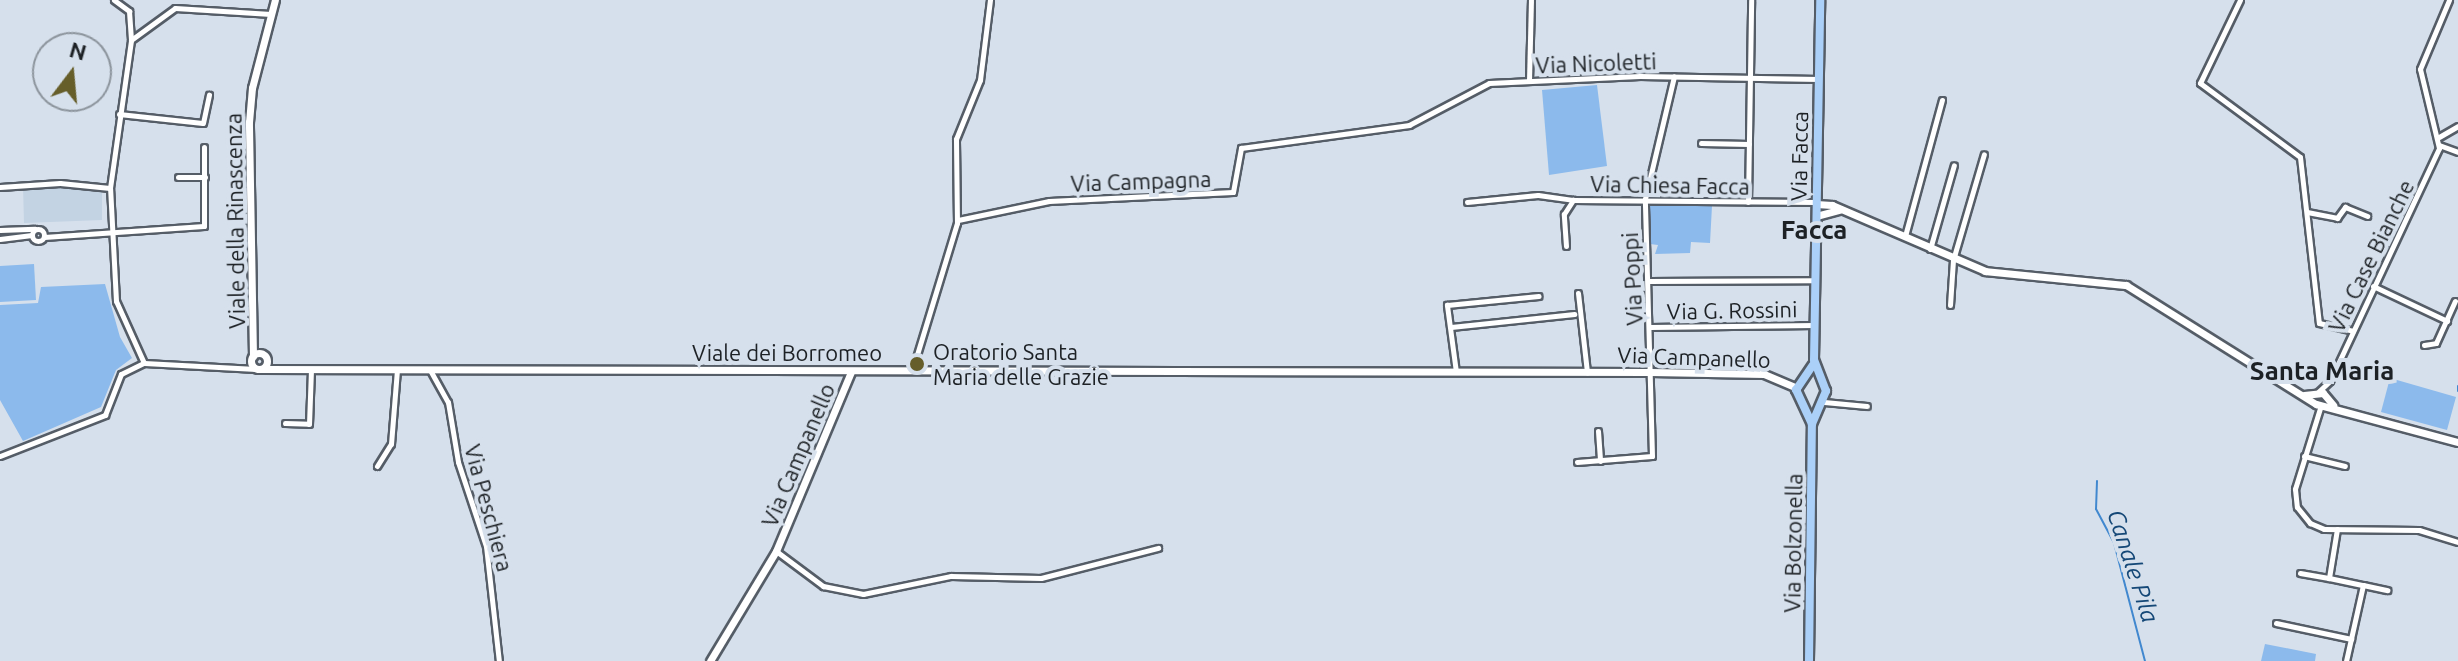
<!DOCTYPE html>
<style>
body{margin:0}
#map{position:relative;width:2458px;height:661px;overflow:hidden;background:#d6e0ec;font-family:Ubuntu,sans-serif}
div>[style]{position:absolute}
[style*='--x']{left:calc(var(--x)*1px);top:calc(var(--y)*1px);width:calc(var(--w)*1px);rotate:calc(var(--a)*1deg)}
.built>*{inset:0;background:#c3d3e3}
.green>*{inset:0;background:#8cbaec}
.stream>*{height:2px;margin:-1px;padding:0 1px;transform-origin:1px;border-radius:1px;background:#4188cf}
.roads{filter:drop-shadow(2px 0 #555d67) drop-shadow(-2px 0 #555d67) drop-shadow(0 2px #555d67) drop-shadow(0 -2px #555d67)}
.street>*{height:5px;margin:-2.5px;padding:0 2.5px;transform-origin:2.5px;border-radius:2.5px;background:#fff}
.street>.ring{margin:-2.5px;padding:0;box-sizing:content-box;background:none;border:5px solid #fff;border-radius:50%}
.secondary>*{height:7px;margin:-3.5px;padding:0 3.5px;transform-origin:3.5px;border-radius:3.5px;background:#fff}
.secondary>.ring{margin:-3.5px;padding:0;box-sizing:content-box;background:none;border:7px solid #fff;border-radius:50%}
.primary>*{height:8px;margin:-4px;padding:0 4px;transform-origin:4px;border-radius:4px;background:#abd0f8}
.dots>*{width:22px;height:22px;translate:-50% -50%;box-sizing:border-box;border:4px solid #d6e0ec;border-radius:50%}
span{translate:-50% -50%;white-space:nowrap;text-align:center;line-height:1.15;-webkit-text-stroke:8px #d6e0ec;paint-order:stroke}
.street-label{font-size:22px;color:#1d2125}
.poi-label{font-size:22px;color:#1d2125}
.left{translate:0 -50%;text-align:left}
.water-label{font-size:24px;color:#154877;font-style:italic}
.quarter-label{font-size:26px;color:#1d2125;font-weight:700}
.north{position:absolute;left:32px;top:32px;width:80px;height:80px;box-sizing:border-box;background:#d6e0ec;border:2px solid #8c949c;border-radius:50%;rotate:16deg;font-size:22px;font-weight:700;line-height:32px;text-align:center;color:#1d2125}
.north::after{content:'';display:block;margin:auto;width:28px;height:36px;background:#665e2a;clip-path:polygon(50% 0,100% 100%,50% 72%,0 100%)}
</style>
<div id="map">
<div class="built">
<i style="clip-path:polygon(32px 185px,33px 191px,35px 185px,96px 187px,102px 192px,102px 220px,24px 223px,23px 186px)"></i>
</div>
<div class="green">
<i style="clip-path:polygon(1597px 85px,1607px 166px,1549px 175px,1542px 90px)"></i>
<i style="clip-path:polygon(1649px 206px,1712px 206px,1710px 243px,1691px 242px,1690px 253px,1655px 254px,1658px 245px,1650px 244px)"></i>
<i style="clip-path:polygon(34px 264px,36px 300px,0 302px,0 266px)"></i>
<i style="clip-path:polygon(105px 284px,120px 337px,132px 358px,116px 370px,101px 407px,23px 441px,0 400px,0 305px,38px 303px,41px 287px)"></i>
<i style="clip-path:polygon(2390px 378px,2456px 397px,2447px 430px,2381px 412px)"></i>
<i style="clip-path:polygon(2265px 644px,2316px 654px,2315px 661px,2261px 661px)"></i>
</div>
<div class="stream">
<i style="--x:2458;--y:386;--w:5;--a:90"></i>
<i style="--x:2097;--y:481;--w:28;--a:92"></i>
<i style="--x:2096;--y:509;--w:38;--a:62"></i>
<i style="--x:2114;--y:543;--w:122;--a:75.3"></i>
</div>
<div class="roads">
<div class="street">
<i style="--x:114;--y:0;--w:19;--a:36"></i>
<i style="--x:129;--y:11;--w:29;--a:86"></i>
<i style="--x:2240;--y:0;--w:92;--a:115.7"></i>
<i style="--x:2200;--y:83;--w:124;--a:36.5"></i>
<i style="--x:2300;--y:157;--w:167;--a:83.5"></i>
<i style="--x:2319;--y:323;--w:35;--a:13"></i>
<i style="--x:1529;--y:81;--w:81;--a:-88.6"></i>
<i style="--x:119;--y:114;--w:84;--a:6.1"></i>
<i style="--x:203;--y:123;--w:29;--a:-78"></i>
<i style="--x:2439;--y:137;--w:22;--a:-30"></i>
<i style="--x:1701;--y:143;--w:48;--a:1.2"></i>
<i style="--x:2439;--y:145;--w:20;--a:20"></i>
<i style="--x:178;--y:177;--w:27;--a:0"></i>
<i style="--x:0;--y:187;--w:60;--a:-3.8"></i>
<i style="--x:60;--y:183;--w:50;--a:5.7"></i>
<i style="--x:1467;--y:202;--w:71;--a:-5.6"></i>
<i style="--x:1538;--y:195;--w:35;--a:8"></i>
<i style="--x:1748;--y:202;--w:202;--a:-89.1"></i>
<i style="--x:2307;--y:212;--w:31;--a:11"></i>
<i style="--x:2337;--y:218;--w:14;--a:-54"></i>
<i style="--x:2345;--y:207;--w:24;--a:22"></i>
<i style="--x:958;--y:220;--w:93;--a:-11.8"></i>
<i style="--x:1049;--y:201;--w:184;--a:-2.8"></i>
<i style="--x:1233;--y:192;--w:45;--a:-79.7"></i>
<i style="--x:1241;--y:148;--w:170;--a:-7.8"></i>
<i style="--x:1409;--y:125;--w:90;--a:-27.7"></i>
<i style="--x:1489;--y:83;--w:151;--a:-2.7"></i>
<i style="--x:1640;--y:76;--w:179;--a:1"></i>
<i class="ring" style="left:32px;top:229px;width:7px;height:7px"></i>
<i style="--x:0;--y:230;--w:35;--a:-2"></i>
<i style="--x:1905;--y:236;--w:141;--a:-74.8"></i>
<i style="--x:44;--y:237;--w:160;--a:-3.9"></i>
<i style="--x:204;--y:226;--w:79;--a:-90"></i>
<i style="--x:0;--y:239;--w:32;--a:-7"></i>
<i style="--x:1566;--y:246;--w:32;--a:-94"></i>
<i style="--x:1564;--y:214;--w:17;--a:-57"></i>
<i style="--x:1573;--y:200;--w:243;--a:0.5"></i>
<i style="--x:1930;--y:249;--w:87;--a:-74.1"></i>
<i style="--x:1648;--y:281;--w:167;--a:-0.3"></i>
<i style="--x:2373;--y:286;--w:82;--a:25.3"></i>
<i style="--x:1578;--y:293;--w:80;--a:83.5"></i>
<i style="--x:1950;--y:305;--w:45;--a:-86.2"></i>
<i style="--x:1953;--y:260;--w:110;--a:-73.7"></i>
<i style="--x:1451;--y:327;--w:124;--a:-6"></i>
<i style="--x:1650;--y:327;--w:165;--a:-0.7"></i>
<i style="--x:2424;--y:345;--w:12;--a:-9"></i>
<i style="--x:2436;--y:343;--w:46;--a:-65.7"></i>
<i style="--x:256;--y:369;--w:112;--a:-176.9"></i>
<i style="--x:144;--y:363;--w:68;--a:-114.3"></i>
<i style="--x:116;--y:301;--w:113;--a:-93"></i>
<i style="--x:110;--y:188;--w:149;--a:-81.9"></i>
<i style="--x:131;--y:40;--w:54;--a:-36"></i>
<i style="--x:175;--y:8;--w:96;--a:3.6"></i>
<i style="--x:430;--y:370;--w:37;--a:61"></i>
<i style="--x:448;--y:402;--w:61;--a:80.5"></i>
<i style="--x:458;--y:462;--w:89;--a:71.6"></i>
<i style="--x:486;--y:546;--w:116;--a:83.6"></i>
<i style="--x:912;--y:371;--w:155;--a:-73.1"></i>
<i style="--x:957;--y:223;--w:84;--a:-90.7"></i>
<i style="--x:956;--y:139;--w:64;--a:-67.9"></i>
<i style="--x:980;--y:80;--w:81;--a:-82.9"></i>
<i style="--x:1456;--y:372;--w:68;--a:-97.7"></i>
<i style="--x:1447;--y:305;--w:92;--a:-5.6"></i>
<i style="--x:2318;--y:392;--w:16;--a:-43"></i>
<i style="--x:2330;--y:381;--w:257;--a:-64.9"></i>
<i style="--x:2439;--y:148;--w:81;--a:-103.5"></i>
<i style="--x:2420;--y:69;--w:75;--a:-67.2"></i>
<i style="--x:1824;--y:402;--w:43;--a:5.3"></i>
<i style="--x:2321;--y:405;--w:88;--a:107.2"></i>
<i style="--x:2295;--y:489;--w:18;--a:84"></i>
<i style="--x:2297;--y:507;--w:21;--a:51"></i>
<i style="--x:2310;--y:523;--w:15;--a:23"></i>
<i style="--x:2324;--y:529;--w:95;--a:0.6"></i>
<i style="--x:2419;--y:530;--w:41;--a:17.1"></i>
<i style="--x:285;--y:423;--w:24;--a:2"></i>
<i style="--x:309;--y:424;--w:55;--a:-87.9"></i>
<i style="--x:1598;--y:431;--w:30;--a:86"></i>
<i style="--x:0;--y:456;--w:113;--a:-21.3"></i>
<i style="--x:105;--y:415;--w:44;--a:-68.7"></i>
<i style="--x:121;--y:374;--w:25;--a:-26"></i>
<i style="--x:2304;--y:456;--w:42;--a:13.7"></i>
<i style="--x:1577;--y:462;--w:75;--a:-4.6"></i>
<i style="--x:1652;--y:456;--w:257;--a:-91.6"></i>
<i style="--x:1645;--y:199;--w:126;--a:-76.7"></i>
<i style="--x:377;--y:466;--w:26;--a:-58"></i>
<i style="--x:391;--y:444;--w:75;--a:-85.4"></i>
<i style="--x:2337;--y:529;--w:50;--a:99.3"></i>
<i style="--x:2329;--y:578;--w:35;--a:12"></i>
<i style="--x:2363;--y:585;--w:78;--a:102.6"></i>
<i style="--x:776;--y:551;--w:59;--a:36.7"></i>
<i style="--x:823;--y:586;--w:41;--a:11.3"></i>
<i style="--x:863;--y:594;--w:90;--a:-11.6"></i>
<i style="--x:951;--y:576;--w:90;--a:1.3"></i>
<i style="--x:1041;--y:578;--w:121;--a:-14.4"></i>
<i style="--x:2300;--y:573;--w:29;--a:10"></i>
<i style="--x:2363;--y:585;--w:25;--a:12"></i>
<i style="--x:2276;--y:623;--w:77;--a:12"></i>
</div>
<div class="secondary">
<i style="--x:1816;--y:204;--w:16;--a:4"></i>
<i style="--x:1832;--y:205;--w:167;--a:23.3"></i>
<i style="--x:1985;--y:271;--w:142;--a:5.7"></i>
<i style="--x:2126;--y:285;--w:224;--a:32.1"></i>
<i style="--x:2316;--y:404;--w:147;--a:15"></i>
<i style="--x:1816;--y:216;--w:24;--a:-15"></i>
<i class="ring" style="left:251px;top:353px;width:9px;height:9px"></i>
<i style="--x:253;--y:356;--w:234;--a:-91"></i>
<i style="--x:249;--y:122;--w:34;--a:-85"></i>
<i style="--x:252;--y:88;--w:91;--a:-75.4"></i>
<i style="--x:261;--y:369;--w:1389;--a:0.12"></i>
<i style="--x:1650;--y:372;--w:114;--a:1"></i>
<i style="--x:1764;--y:374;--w:36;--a:23"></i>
<i style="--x:2304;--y:395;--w:19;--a:-6"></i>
<i style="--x:2323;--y:393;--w:16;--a:50"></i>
<i style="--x:710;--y:661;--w:128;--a:-59"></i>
<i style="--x:776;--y:551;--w:194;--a:-67.3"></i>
</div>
<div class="primary">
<i style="--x:1812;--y:424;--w:38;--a:-115"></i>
<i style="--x:1796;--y:390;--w:30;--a:-56"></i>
<i style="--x:1809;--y:661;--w:237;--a:-89.3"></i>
<i style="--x:1812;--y:424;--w:36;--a:-67"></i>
<i style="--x:1826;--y:391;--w:33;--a:-111"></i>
<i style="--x:1814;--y:360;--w:360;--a:-89"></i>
</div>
</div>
<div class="dots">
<i style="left:917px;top:364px;background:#665e2a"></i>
</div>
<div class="street-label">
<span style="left:1596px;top:63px;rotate:-2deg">Via Nicoletti</span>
<span style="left:1799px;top:156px;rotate:-89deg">Via Facca</span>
<span style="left:1141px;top:181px;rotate:-2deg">Via Campagna</span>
<span style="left:1670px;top:185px;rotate:1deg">Via Chiesa Facca</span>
<span style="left:235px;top:221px;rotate:-91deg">Viale della Rinascenza</span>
<span style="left:2371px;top:256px;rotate:-64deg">Via Case Bianche</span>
<span style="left:1632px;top:279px;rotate:-93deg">Via Poppi</span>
<span style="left:1732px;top:310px;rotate:-1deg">Via G. Rossini</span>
<span style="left:787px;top:353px">Viale dei Borromeo</span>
<span style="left:1694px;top:357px;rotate:2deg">Via Campanello</span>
<span style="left:798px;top:455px;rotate:-67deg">Via Campanello</span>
<span style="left:489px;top:508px;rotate:75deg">Via Peschiera</span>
<span style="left:1793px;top:543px;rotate:-89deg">Via Bolzonella</span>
</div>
<div class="poi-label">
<span class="left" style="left:933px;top:364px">Oratorio Santa<br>Maria delle Grazie</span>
</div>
<div class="water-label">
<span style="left:2133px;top:566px;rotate:72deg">Canale Pila</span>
</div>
<div class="quarter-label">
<span style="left:1814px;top:230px">Facca</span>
<span style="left:2322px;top:371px">Santa Maria</span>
</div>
<div class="north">N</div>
</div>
